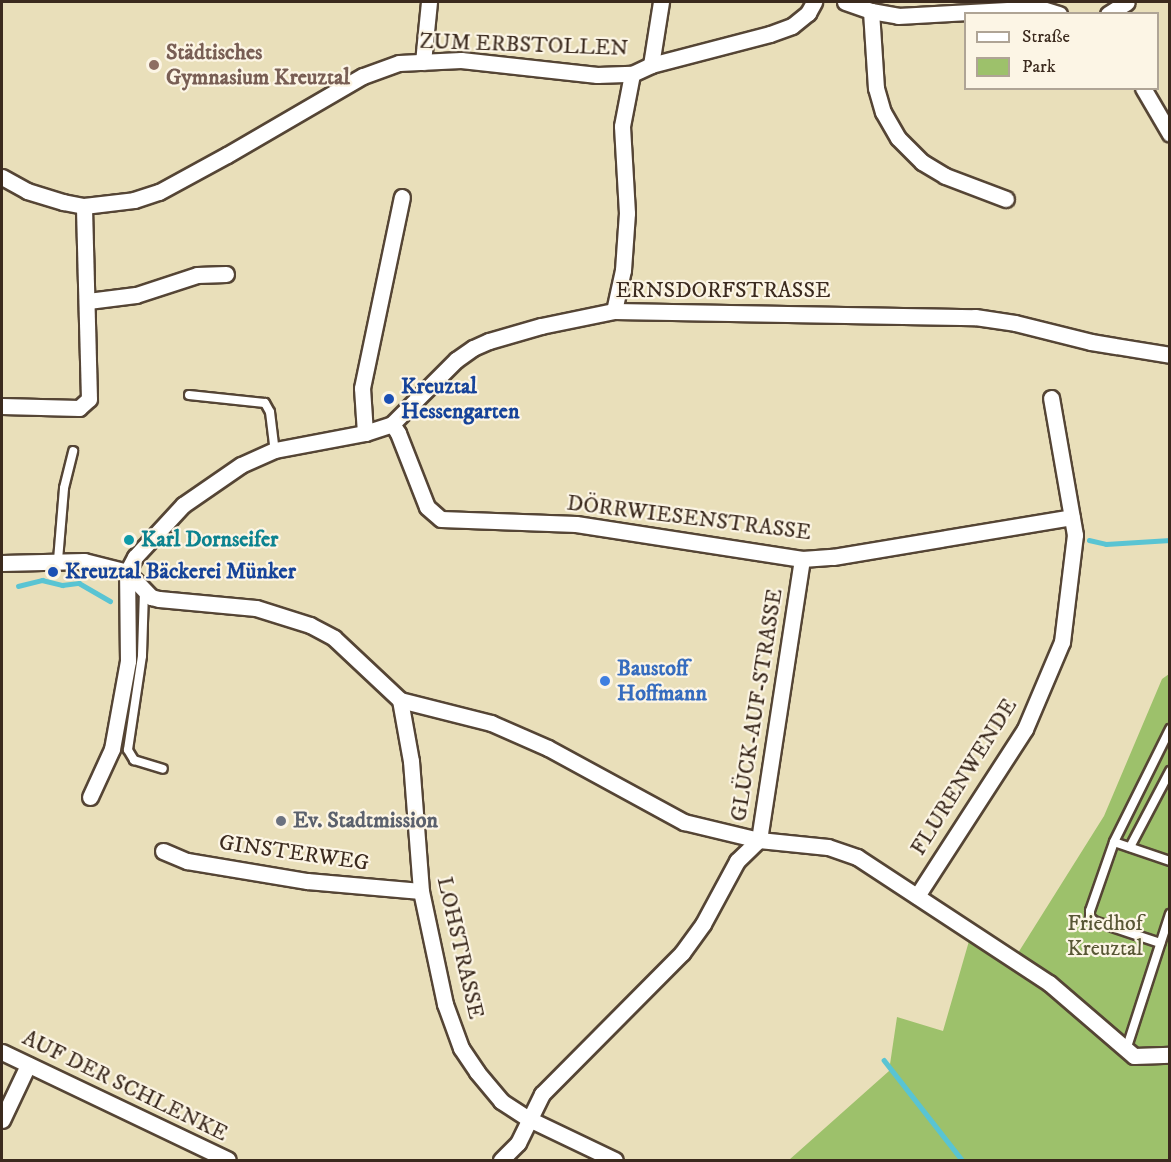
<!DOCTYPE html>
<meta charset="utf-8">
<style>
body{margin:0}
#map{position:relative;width:1171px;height:1162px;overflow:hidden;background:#e9dfba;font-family:"IM FELL DW Pica",serif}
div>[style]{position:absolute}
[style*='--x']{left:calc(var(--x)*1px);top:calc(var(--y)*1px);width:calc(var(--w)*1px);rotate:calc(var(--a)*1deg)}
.green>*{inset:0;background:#9dc16b}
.stream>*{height:4.5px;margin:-2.25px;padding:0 2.25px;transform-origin:2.25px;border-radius:2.25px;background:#59c4d3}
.roads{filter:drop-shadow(2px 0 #554535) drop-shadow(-2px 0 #554535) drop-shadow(0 2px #554535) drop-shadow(0 -2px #554535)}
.lane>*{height:8px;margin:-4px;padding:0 4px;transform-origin:4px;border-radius:4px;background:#fff}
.street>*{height:15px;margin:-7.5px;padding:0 7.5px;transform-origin:7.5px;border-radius:7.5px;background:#fff}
.dots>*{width:16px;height:16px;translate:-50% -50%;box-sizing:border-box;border:3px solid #fcf5e5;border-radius:50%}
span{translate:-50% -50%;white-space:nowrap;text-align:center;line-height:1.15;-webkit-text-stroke:4.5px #fcf5e5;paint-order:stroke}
.street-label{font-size:22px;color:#3b2a1e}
.education-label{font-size:22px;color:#785e54;font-weight:700}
.left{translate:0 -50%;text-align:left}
.transit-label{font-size:22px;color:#164399;font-weight:700}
.culture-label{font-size:22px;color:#0d838f;font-weight:700}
.shop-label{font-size:22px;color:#366cbe;font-weight:700}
.worship-label{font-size:22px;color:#5b616d;font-weight:700}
.park-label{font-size:22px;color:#585735}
.frame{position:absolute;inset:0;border:3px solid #3b2a1e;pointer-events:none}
.legend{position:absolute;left:964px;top:12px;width:195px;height:78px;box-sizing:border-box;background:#fcf5e5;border:2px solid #afa495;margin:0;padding:8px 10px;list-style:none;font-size:18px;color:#3b2a1e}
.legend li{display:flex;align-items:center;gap:12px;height:30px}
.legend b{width:30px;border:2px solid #afa495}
</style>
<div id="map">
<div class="green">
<i style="clip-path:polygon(1169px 674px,1169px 1160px,789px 1160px,889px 1071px,897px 1017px,943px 1031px,969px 941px,1018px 953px,1104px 816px,1162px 679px)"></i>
</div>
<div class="stream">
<i style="--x:1089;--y:540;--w:17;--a:13"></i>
<i style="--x:1106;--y:544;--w:64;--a:-3.6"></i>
<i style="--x:18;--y:586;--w:25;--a:-14"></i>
<i style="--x:42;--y:580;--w:21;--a:14"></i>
<i style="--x:62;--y:585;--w:17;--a:-7"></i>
<i style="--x:79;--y:583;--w:36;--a:30"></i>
<i style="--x:884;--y:1060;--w:127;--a:52"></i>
</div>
<div class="roads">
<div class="lane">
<i style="--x:189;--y:395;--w:76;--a:6"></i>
<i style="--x:265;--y:403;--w:10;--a:61"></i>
<i style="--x:270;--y:412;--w:38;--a:83"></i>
<i style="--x:58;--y:560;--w:72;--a:-85.2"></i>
<i style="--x:64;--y:488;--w:38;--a:-76"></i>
<i style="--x:144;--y:591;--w:65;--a:91.8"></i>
<i style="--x:142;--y:656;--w:95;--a:98.5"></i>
<i style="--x:128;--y:750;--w:12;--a:59"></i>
<i style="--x:134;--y:760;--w:30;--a:17"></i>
<i style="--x:1170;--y:729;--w:126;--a:116.4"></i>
<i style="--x:1114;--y:842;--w:59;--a:18.7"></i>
<i style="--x:1114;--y:842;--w:73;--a:109.2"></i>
<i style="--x:1090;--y:911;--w:6;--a:90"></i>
<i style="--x:1090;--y:917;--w:6;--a:45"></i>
<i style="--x:1094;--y:921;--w:70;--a:18.4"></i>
<i style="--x:1130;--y:847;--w:86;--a:-62.2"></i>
<i style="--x:1126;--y:1050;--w:143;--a:-72.1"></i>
</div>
<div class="street">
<i style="--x:845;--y:2;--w:28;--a:19"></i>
<i style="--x:871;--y:11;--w:27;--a:10"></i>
<i style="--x:898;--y:16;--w:141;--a:-3.2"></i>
<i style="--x:1039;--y:8;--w:21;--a:17"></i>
<i style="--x:871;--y:11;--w:77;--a:86.3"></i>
<i style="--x:876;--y:88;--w:25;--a:74"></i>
<i style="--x:883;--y:112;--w:30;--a:60"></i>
<i style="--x:898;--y:138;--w:34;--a:45"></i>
<i style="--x:922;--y:162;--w:27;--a:31"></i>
<i style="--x:945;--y:176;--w:65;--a:20.7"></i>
<i style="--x:1108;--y:14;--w:22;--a:-32"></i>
<i style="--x:423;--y:62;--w:60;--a:-84.3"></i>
<i style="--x:651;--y:65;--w:64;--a:-81"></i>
<i style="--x:1143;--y:88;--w:53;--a:59.6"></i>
<i style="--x:2;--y:177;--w:29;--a:29"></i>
<i style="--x:27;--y:191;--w:38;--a:17"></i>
<i style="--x:63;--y:202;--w:21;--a:11"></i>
<i style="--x:84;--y:206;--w:50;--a:-6.8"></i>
<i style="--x:134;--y:200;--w:26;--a:-18"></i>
<i style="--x:159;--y:192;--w:77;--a:-28.6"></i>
<i style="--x:227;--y:155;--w:157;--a:-30.2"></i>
<i style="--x:363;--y:76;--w:38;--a:-20"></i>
<i style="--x:399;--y:63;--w:62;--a:-2.8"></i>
<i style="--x:461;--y:60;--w:137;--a:6.3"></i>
<i style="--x:597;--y:75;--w:35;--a:-2"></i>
<i style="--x:632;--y:74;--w:21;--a:-25"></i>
<i style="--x:651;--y:65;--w:123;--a:-14.6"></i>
<i style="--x:770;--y:34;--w:23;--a:-20"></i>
<i style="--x:792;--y:26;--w:21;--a:-39"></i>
<i style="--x:808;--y:13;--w:13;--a:-61"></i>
<i style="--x:88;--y:301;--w:48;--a:-7.1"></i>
<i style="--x:136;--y:295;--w:64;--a:-18.2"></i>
<i style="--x:197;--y:275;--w:29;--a:-2"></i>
<i style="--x:614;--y:311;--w:42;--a:-77.6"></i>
<i style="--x:623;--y:270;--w:57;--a:-86"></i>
<i style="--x:627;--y:213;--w:87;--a:-93.3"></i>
<i style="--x:622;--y:126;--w:53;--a:-79.1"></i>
<i style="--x:2;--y:406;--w:77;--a:1.5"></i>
<i style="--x:79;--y:408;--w:13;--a:-42"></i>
<i style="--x:89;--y:399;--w:193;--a:-91.5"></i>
<i style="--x:392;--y:424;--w:11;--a:56"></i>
<i style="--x:398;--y:433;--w:79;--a:68.6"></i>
<i style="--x:427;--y:507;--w:18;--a:41"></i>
<i style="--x:441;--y:519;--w:135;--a:2.1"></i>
<i style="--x:576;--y:524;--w:229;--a:8.8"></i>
<i style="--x:802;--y:559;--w:31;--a:-4"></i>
<i style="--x:833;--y:557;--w:242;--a:-9.5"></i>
<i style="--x:365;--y:433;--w:45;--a:-93.8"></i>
<i style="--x:362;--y:388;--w:195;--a:-78.2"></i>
<i style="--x:2;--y:563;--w:82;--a:-1.4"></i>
<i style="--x:84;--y:561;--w:44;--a:14.3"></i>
<i style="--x:127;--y:572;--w:35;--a:46"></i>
<i style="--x:151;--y:597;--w:8;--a:14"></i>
<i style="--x:159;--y:599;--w:97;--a:5.3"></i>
<i style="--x:256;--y:608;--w:57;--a:17.5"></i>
<i style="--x:310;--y:625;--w:27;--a:28"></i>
<i style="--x:334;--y:638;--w:91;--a:43.2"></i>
<i style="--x:400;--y:700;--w:94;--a:14.2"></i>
<i style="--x:491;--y:723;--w:62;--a:23.7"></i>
<i style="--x:548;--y:748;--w:155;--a:28.6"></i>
<i style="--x:684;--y:822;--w:77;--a:13.5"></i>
<i style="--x:759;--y:840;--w:69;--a:5.8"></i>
<i style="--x:828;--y:847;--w:31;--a:19"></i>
<i style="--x:857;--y:857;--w:230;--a:33.3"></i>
<i style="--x:1049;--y:983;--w:112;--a:40.7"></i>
<i style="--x:1134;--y:1056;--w:36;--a:-2"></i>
<i style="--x:127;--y:572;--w:17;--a:-62"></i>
<i style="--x:135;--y:557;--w:71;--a:-47.3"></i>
<i style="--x:183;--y:505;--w:70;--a:-34.6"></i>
<i style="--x:241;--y:465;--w:37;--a:-24"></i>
<i style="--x:275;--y:450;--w:92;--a:-10.7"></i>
<i style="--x:365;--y:433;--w:28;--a:-18"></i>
<i style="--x:392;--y:424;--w:91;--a:-45"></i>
<i style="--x:456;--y:360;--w:21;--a:-35"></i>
<i style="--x:473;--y:348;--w:17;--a:-24"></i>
<i style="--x:489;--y:341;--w:54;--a:-16.1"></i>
<i style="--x:541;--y:326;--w:75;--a:-11.6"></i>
<i style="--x:614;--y:311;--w:361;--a:1"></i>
<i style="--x:975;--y:317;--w:40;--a:8.5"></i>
<i style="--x:1015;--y:323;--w:78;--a:14"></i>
<i style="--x:1091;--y:342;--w:80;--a:9.3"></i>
<i style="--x:400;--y:700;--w:62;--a:79.8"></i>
<i style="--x:411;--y:761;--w:130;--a:85.6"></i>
<i style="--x:421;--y:891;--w:116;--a:78"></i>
<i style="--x:445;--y:1004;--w:47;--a:70"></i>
<i style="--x:461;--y:1048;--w:29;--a:56"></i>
<i style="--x:477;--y:1072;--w:38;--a:50"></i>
<i style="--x:501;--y:1101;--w:33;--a:33"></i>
<i style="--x:529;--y:1119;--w:95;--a:25.5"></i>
<i style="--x:90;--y:797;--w:53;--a:-65.4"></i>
<i style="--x:112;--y:749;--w:89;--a:-79.7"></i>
<i style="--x:128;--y:661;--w:89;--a:-90.6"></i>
<i style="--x:163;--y:851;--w:26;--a:23"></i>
<i style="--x:187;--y:861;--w:122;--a:9.5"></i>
<i style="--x:307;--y:881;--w:114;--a:5"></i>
<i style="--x:917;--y:896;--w:199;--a:-57.1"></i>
<i style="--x:1025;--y:729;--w:95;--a:-67"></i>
<i style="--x:1062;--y:642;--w:108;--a:-83.1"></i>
<i style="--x:1075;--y:535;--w:139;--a:-99.9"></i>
<i style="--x:2;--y:1052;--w:250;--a:25.5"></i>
<i style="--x:2;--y:1120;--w:61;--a:-64.7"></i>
<i style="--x:501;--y:1160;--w:24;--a:-45"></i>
<i style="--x:518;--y:1143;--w:55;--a:-63.9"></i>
<i style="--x:542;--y:1094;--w:199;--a:-45.2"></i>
<i style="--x:682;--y:953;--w:36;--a:-54"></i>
<i style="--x:703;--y:924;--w:72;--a:-61.6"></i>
<i style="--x:737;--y:861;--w:30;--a:-44"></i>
<i style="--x:759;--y:840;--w:284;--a:-81.3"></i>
</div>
</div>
<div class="dots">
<i style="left:154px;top:65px;background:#8d6e63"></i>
<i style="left:389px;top:399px;background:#1a4fb4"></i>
<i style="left:129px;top:540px;background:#0f9aa8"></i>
<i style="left:53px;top:572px;background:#1a4fb4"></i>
<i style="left:605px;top:681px;background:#3f7fe0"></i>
<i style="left:281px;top:821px;background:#6b7280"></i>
</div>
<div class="street-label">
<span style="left:524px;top:45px;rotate:2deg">ZUM ERBSTOLLEN</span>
<span style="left:723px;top:291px">ERNSDORFSTRASSE</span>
<span style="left:689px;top:518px;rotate:7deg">DÖRRWIESENSTRASSE</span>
<span style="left:757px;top:705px;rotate:-81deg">GLÜCK-AUF-STRASSE</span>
<span style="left:964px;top:777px;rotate:-58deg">FLURENWENDE</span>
<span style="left:294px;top:853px;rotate:8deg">GINSTERWEG</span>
<span style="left:460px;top:948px;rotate:77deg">LOHSTRASSE</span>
<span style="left:125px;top:1086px;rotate:26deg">AUF DER SCHLENKE</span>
</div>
<div class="education-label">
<span class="left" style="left:166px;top:65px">Städtisches<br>Gymnasium Kreuztal</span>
</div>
<div class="transit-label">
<span class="left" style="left:401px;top:399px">Kreuztal<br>Hessengarten</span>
<span class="left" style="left:65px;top:572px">Kreuztal Bäckerei Münker</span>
</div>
<div class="culture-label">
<span class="left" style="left:141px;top:540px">Karl Dornseifer</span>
</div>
<div class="shop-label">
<span class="left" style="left:617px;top:681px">Baustoff<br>Hoffmann</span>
</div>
<div class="worship-label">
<span class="left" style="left:293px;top:821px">Ev. Stadtmission</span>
</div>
<div class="park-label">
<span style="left:1105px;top:936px">Friedhof<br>Kreuztal</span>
</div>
<div class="frame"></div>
<ul class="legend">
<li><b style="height:8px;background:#fff"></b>Straße</li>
<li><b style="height:16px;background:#9dc16b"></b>Park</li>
</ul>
</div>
